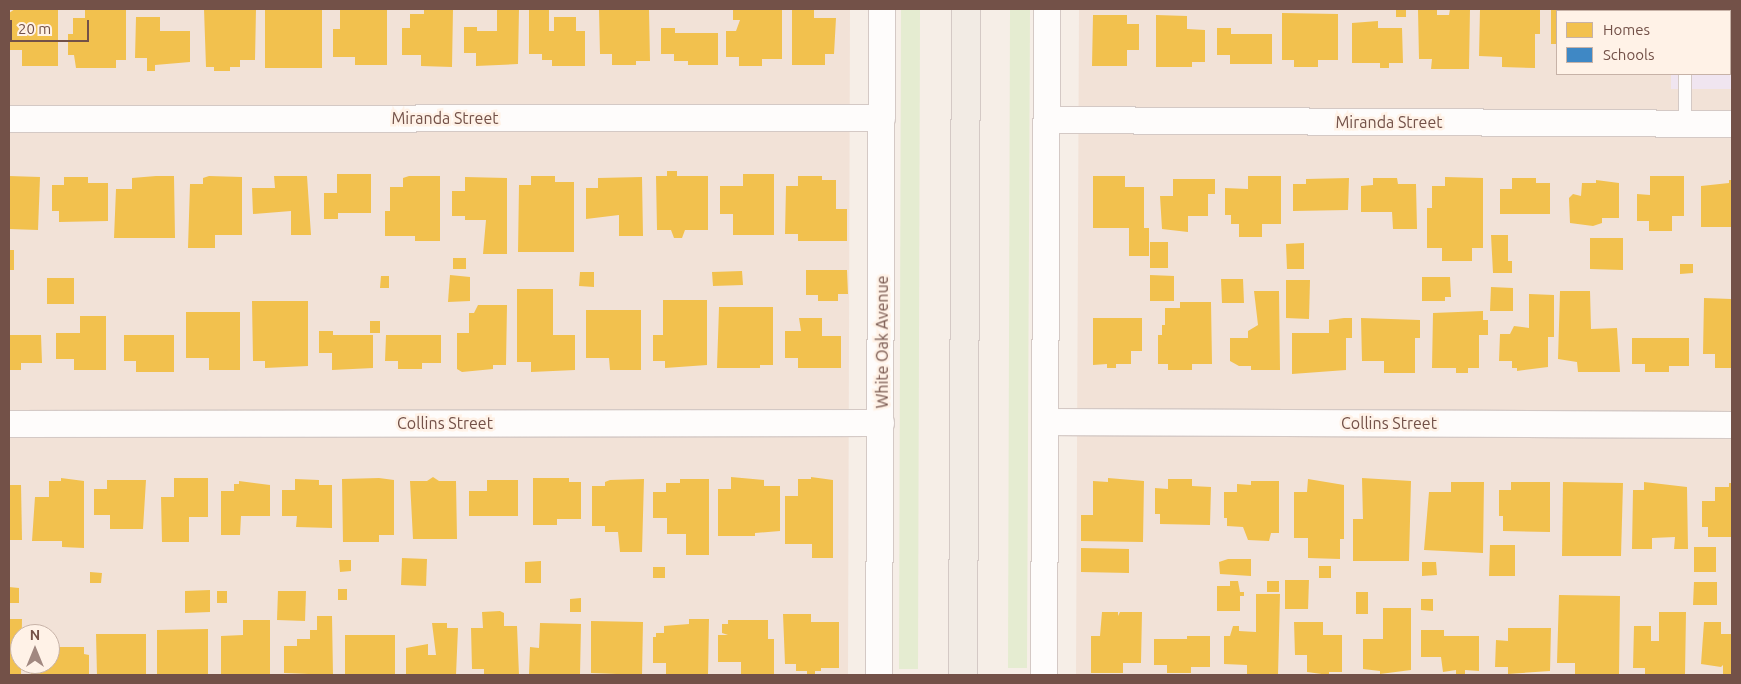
<!DOCTYPE html>
<style>
body{margin:0}
#map{position:relative;width:1741px;height:684px;overflow:hidden;background:#f6eee7;font-family:Ubuntu,sans-serif}
div>[style]{position:absolute}
[style*='--x']{left:calc(var(--x)*1px);top:calc(var(--y)*1px);width:calc(var(--w)*1px);rotate:calc(var(--a)*1deg)}
.residential>*{inset:0;background:#f2e2d7}
.education>*{inset:0;background:#f0e5f0}
.green>*{inset:0;background:#e5ecd1}
.homes>*{inset:0;background:#f2c14e}
.schools>*{inset:0;background:#3f88c5}
.roads{filter:drop-shadow(1px 0 #d4c9c5) drop-shadow(-1px 0 #d4c9c5) drop-shadow(0 1px #d4c9c5) drop-shadow(0 -1px #d4c9c5)}
.service>*{height:12px;margin:-6px;padding:0 6px;transform-origin:6px;border-radius:6px;background:#fefcfb}
.minor>*{height:26px;margin:-13px;padding:0 13px;transform-origin:13px;border-radius:13px;background:#fefcfb}
.primary>*{height:28px;margin:-14px;padding:0 14px;transform-origin:14px;border-radius:14px;background:#f2ebe4}
span{translate:-50% -50%;white-space:nowrap;text-align:center;line-height:1.15;-webkit-text-stroke:5px #fff2e7;paint-order:stroke}
.street-label{font-size:16px;color:#735148}
.frame{position:absolute;inset:0;border:10px solid #735148;pointer-events:none}
.legend{position:absolute;left:1556px;top:10px;width:175px;height:65px;box-sizing:border-box;background:#fff2e7;border:1px solid #c7b2a7;margin:0;padding:6px 9px;list-style:none;font-size:15px;color:#735148}
.legend li{display:flex;align-items:center;gap:10px;height:25px}
.legend b{width:25px;border:1px solid #c7b2a7}
.north{position:absolute;left:10px;top:624px;width:50px;height:50px;box-sizing:border-box;background:#fff2e7;border:1px solid #c7b2a7;border-radius:50%;rotate:0deg;font-size:14px;font-weight:700;line-height:20px;text-align:center;color:#735148}
.north::after{content:'';display:block;margin:auto;width:18px;height:22px;background:#a18880;clip-path:polygon(50% 0,100% 100%,50% 72%,0 100%)}
.scale{position:absolute;left:10px;top:20px;width:79px;height:22px;box-sizing:border-box;border:2px solid #735148;border-top:0;padding-left:6px;font-size:15px;line-height:18px;white-space:nowrap;color:#735148;-webkit-text-stroke:4px #fff2e7;paint-order:stroke}
</style>
<div id="map">
<div class="residential">
<i style="clip-path:polygon(evenodd,9px 9px,850px 9px,848px 675px,9px 675px,9px 9px,20px 634px,50px 634px,50px 664px,20px 664px,20px 634px)"></i>
<i style="clip-path:polygon(evenodd,1079px 9px,1732px 9px,1732px 675px,1076px 675px,1079px 9px,1557px 11px,1730px 11px,1730px 74px,1557px 74px,1557px 11px)"></i>
</div>
<div class="education">
<i style="clip-path:polygon(1672px 9px,1732px 9px,1732px 89px,1671px 89px,1671px 74px,1730px 74px,1730px 11px)"></i>
</div>
<div class="green">
<i style="clip-path:polygon(901px 9px,920px 9px,918px 669px,899px 669px)"></i>
<i style="clip-path:polygon(1010px 9px,1030px 9px,1027px 668px,1008px 668px)"></i>
</div>
<div class="homes">
<i style="clip-path:polygon(15px 9px,58px 9px,58px 66px,22px 66px,22px 50px,9px 50px,9px 13px)"></i>
<i style="clip-path:polygon(85px 9px,126px 9px,126px 60px,116px 60px,116px 68px,76px 68px,74px 55px,68px 55px,68px 34px,73px 34px,73px 18px,85px 18px)"></i>
<i style="clip-path:polygon(204px 9px,256px 9px,255px 60px,240px 60px,240px 67px,230px 67px,230px 71px,214px 71px,214px 67px,206px 67px)"></i>
<i style="clip-path:polygon(265px 9px,322px 9px,322px 68px,265px 68px)"></i>
<i style="clip-path:polygon(340px 9px,387px 9px,387px 65px,355px 65px,355px 57px,333px 57px,333px 29px,340px 29px)"></i>
<i style="clip-path:polygon(424px 9px,453px 9px,452px 67px,421px 66px,421px 55px,402px 55px,402px 28px,410px 28px,410px 14px,424px 14px)"></i>
<i style="clip-path:polygon(497px 9px,519px 9px,518px 64px,476px 66px,476px 53px,464px 53px,464px 27px,477px 27px,477px 31px,497px 31px)"></i>
<i style="clip-path:polygon(529px 9px,549px 9px,549px 31px,554px 31px,554px 17px,576px 17px,576px 31px,585px 31px,585px 66px,552px 66px,552px 60px,542px 60px,542px 54px,529px 54px)"></i>
<i style="clip-path:polygon(599px 9px,649px 9px,650px 61px,636px 61px,636px 65px,612px 65px,612px 54px,600px 54px)"></i>
<i style="clip-path:polygon(733px 9px,782px 9px,782px 59px,762px 59px,762px 66px,739px 66px,739px 57px,726px 57px,726px 31px,736px 31px,740px 20px,733px 20px)"></i>
<i style="clip-path:polygon(792px 9px,814px 9px,814px 18px,836px 18px,834px 54px,825px 54px,825px 65px,792px 65px)"></i>
<i style="clip-path:polygon(1396px 9px,1406px 9px,1406px 17px,1396px 17px)"></i>
<i style="clip-path:polygon(1450px 9px,1470px 9px,1469px 69px,1431px 69px,1432px 59px,1419px 59px,1418px 10px,1437px 10px,1437px 15px,1449px 15px)"></i>
<i style="clip-path:polygon(1480px 9px,1540px 9px,1540px 34px,1535px 34px,1535px 68px,1502px 67px,1502px 57px,1479px 56px)"></i>
<i style="clip-path:polygon(1551px 9px,1597px 9px,1597px 11px,1557px 11px,1557px 44px,1551px 44px)"></i>
<i style="clip-path:polygon(1282px 13px,1338px 14px,1338px 60px,1318px 60px,1318px 67px,1294px 67px,1294px 60px,1282px 60px)"></i>
<i style="clip-path:polygon(1093px 15px,1127px 15px,1127px 24px,1139px 24px,1139px 50px,1127px 50px,1127px 66px,1092px 66px)"></i>
<i style="clip-path:polygon(1156px 15px,1187px 16px,1187px 29px,1205px 30px,1205px 62px,1192px 62px,1192px 67px,1156px 67px)"></i>
<i style="clip-path:polygon(136px 17px,160px 17px,160px 31px,190px 31px,190px 62px,155px 65px,155px 71px,147px 71px,147px 58px,135px 58px)"></i>
<i style="clip-path:polygon(1378px 21px,1378px 28px,1402px 28px,1403px 63px,1389px 63px,1389px 68px,1380px 68px,1380px 63px,1352px 63px,1352px 23px)"></i>
<i style="clip-path:polygon(661px 28px,675px 28px,675px 33px,718px 33px,718px 65px,688px 65px,688px 61px,674px 61px,674px 54px,661px 54px)"></i>
<i style="clip-path:polygon(1217px 28px,1231px 28px,1231px 34px,1272px 34px,1272px 64px,1230px 64px,1230px 55px,1217px 55px)"></i>
<i style="clip-path:polygon(667px 171px,677px 171px,677px 176px,708px 176px,708px 230px,685px 230px,682px 238px,674px 238px,671px 230px,657px 230px,656px 176px,667px 176px)"></i>
<i style="clip-path:polygon(337px 174px,371px 174px,371px 213px,338px 213px,338px 219px,324px 219px,324px 193px,337px 193px)"></i>
<i style="clip-path:polygon(743px 174px,774px 174px,774px 235px,733px 235px,733px 214px,720px 214px,720px 186px,743px 186px)"></i>
<i style="clip-path:polygon(9px 176px,40px 177px,38px 230px,9px 229px)"></i>
<i style="clip-path:polygon(156px 176px,174px 176px,175px 238px,114px 238px,116px 189px,132px 189px,132px 178px)"></i>
<i style="clip-path:polygon(274px 176px,307px 176px,311px 235px,291px 235px,291px 211px,253px 214px,252px 188px,275px 188px)"></i>
<i style="clip-path:polygon(409px 176px,440px 176px,440px 241px,415px 241px,415px 236px,385px 236px,385px 211px,390px 211px,390px 187px,403px 187px,403px 178px)"></i>
<i style="clip-path:polygon(531px 176px,555px 176px,555px 182px,574px 182px,574px 252px,518px 252px,519px 185px,531px 185px)"></i>
<i style="clip-path:polygon(798px 176px,822px 176px,822px 180px,836px 180px,836px 209px,847px 209px,847px 241px,798px 241px,798px 234px,785px 234px,786px 186px,798px 186px)"></i>
<i style="clip-path:polygon(1093px 176px,1125px 176px,1125px 187px,1144px 187px,1144px 228px,1149px 228px,1149px 256px,1129px 256px,1129px 228px,1093px 228px)"></i>
<i style="clip-path:polygon(1248px 176px,1281px 176px,1281px 224px,1262px 224px,1262px 237px,1239px 237px,1239px 224px,1231px 224px,1231px 215px,1225px 215px,1225px 188px,1248px 189px)"></i>
<i style="clip-path:polygon(1650px 176px,1684px 176px,1684px 216px,1672px 216px,1672px 231px,1649px 231px,1649px 221px,1637px 221px,1637px 194px,1650px 195px)"></i>
<i style="clip-path:polygon(64px 177px,88px 177px,88px 183px,108px 183px,108px 221px,59px 222px,59px 211px,52px 211px,52px 185px,64px 185px)"></i>
<i style="clip-path:polygon(242px 177px,242px 235px,215px 235px,215px 248px,188px 248px,190px 184px,203px 184px,203px 178px,209px 176px)"></i>
<i style="clip-path:polygon(465px 177px,507px 178px,507px 254px,483px 254px,486px 220px,465px 220px,465px 216px,452px 216px,452px 191px,465px 191px)"></i>
<i style="clip-path:polygon(642px 177px,643px 236px,619px 236px,619px 215px,586px 219px,586px 188px,598px 188px,598px 178px)"></i>
<i style="clip-path:polygon(1445px 177px,1483px 178px,1483px 248px,1472px 248px,1472px 261px,1442px 261px,1442px 248px,1427px 248px,1427px 208px,1432px 208px,1432px 186px,1445px 186px)"></i>
<i style="clip-path:polygon(1349px 178px,1348px 210px,1293px 211px,1293px 184px,1306px 184px,1306px 179px)"></i>
<i style="clip-path:polygon(1373px 178px,1397px 178px,1398px 184px,1416px 184px,1417px 229px,1393px 229px,1392px 212px,1361px 212px,1361px 186px,1373px 185px)"></i>
<i style="clip-path:polygon(1512px 178px,1536px 178px,1536px 183px,1550px 183px,1550px 214px,1500px 214px,1500px 189px,1512px 189px)"></i>
<i style="clip-path:polygon(1173px 179px,1215px 179px,1215px 194px,1208px 194px,1208px 216px,1188px 216px,1188px 232px,1162px 229px,1160px 196px,1173px 196px)"></i>
<i style="clip-path:polygon(1596px 180px,1619px 183px,1619px 218px,1602px 218px,1602px 223px,1593px 226px,1570px 223px,1569px 198px,1573px 194px,1581px 196px,1582px 183px,1596px 183px)"></i>
<i style="clip-path:polygon(1729px 180px,1732px 180px,1732px 227px,1701px 227px,1701px 186px,1729px 183px)"></i>
<i style="clip-path:polygon(1491px 235px,1508px 235px,1508px 261px,1512px 261px,1512px 273px,1493px 273px)"></i>
<i style="clip-path:polygon(1590px 238px,1623px 238px,1623px 270px,1590px 269px)"></i>
<i style="clip-path:polygon(1150px 242px,1168px 242px,1168px 268px,1150px 268px)"></i>
<i style="clip-path:polygon(1304px 243px,1304px 269px,1287px 269px,1286px 244px)"></i>
<i style="clip-path:polygon(9px 250px,14px 250px,14px 270px,9px 270px)"></i>
<i style="clip-path:polygon(453px 258px,466px 258px,466px 269px,453px 269px)"></i>
<i style="clip-path:polygon(1680px 264px,1693px 264px,1693px 273px,1680px 274px)"></i>
<i style="clip-path:polygon(806px 270px,847px 270px,848px 294px,838px 294px,838px 301px,818px 301px,818px 295px,806px 295px)"></i>
<i style="clip-path:polygon(742px 271px,743px 285px,713px 286px,712px 272px)"></i>
<i style="clip-path:polygon(580px 272px,594px 272px,594px 287px,579px 286px)"></i>
<i style="clip-path:polygon(450px 275px,470px 277px,470px 301px,448px 302px)"></i>
<i style="clip-path:polygon(1150px 275px,1174px 276px,1174px 301px,1150px 301px)"></i>
<i style="clip-path:polygon(381px 276px,389px 276px,389px 288px,380px 288px)"></i>
<i style="clip-path:polygon(1422px 277px,1450px 277px,1451px 297px,1445px 297px,1445px 301px,1422px 301px)"></i>
<i style="clip-path:polygon(47px 278px,74px 278px,74px 304px,47px 304px)"></i>
<i style="clip-path:polygon(1221px 279px,1243px 279px,1244px 303px,1222px 303px)"></i>
<i style="clip-path:polygon(1286px 280px,1310px 280px,1309px 319px,1286px 318px)"></i>
<i style="clip-path:polygon(1491px 287px,1513px 288px,1513px 311px,1490px 311px)"></i>
<i style="clip-path:polygon(517px 289px,553px 289px,553px 335px,575px 335px,575px 370px,531px 372px,531px 362px,517px 362px)"></i>
<i style="clip-path:polygon(1254px 291px,1279px 291px,1280px 370px,1251px 370px,1251px 366px,1239px 366px,1230px 361px,1230px 338px,1248px 338px,1248px 331px,1258px 325px)"></i>
<i style="clip-path:polygon(1560px 291px,1590px 291px,1591px 329px,1617px 328px,1620px 372px,1578px 372px,1577px 362px,1558px 359px)"></i>
<i style="clip-path:polygon(1529px 294px,1554px 295px,1554px 337px,1548px 337px,1548px 367px,1517px 371px,1517px 368px,1512px 368px,1512px 361px,1499px 361px,1500px 334px,1510px 334px,1514px 326px,1529px 328px)"></i>
<i style="clip-path:polygon(1704px 298px,1731px 299px,1732px 368px,1715px 368px,1715px 354px,1703px 354px)"></i>
<i style="clip-path:polygon(663px 300px,707px 300px,707px 365px,665px 368px,665px 361px,653px 361px,653px 335px,663px 335px)"></i>
<i style="clip-path:polygon(252px 301px,308px 301px,308px 366px,265px 368px,265px 361px,253px 361px)"></i>
<i style="clip-path:polygon(1180px 302px,1211px 302px,1212px 364px,1192px 364px,1192px 370px,1168px 370px,1168px 364px,1158px 364px,1158px 335px,1162px 335px,1162px 325px,1165px 325px,1165px 308px,1180px 308px)"></i>
<i style="clip-path:polygon(478px 305px,507px 305px,506px 365px,493px 365px,493px 369px,462px 372px,457px 369px,457px 333px,469px 333px,469px 313px,474px 313px)"></i>
<i style="clip-path:polygon(719px 307px,773px 307px,773px 365px,760px 365px,760px 368px,717px 368px)"></i>
<i style="clip-path:polygon(586px 310px,641px 310px,641px 370px,610px 370px,609px 358px,586px 358px)"></i>
<i style="clip-path:polygon(1483px 311px,1483px 320px,1488px 320px,1488px 335px,1479px 335px,1479px 368px,1468px 368px,1468px 373px,1456px 373px,1456px 368px,1432px 368px,1433px 313px)"></i>
<i style="clip-path:polygon(186px 312px,240px 312px,240px 370px,209px 370px,209px 358px,186px 358px)"></i>
<i style="clip-path:polygon(80px 316px,106px 316px,106px 370px,74px 370px,74px 359px,56px 359px,56px 333px,80px 333px)"></i>
<i style="clip-path:polygon(799px 318px,822px 318px,822px 336px,841px 336px,841px 368px,798px 368px,798px 358px,785px 358px,785px 331px,801px 331px)"></i>
<i style="clip-path:polygon(1093px 318px,1142px 318px,1142px 351px,1131px 351px,1131px 364px,1116px 364px,1116px 368px,1107px 368px,1107px 364px,1093px 365px)"></i>
<i style="clip-path:polygon(1344px 318px,1352px 318px,1352px 338px,1346px 338px,1346px 370px,1292px 374px,1292px 333px,1329px 333px,1329px 320px)"></i>
<i style="clip-path:polygon(1361px 318px,1420px 320px,1420px 338px,1415px 338px,1415px 373px,1384px 373px,1384px 361px,1362px 361px)"></i>
<i style="clip-path:polygon(370px 321px,380px 321px,380px 333px,370px 333px)"></i>
<i style="clip-path:polygon(319px 331px,333px 331px,333px 335px,373px 335px,373px 368px,332px 370px,332px 353px,319px 353px)"></i>
<i style="clip-path:polygon(9px 335px,41px 335px,42px 363px,21px 363px,21px 370px,9px 370px)"></i>
<i style="clip-path:polygon(124px 335px,174px 335px,174px 372px,136px 372px,136px 361px,124px 361px)"></i>
<i style="clip-path:polygon(386px 335px,441px 335px,441px 363px,422px 363px,422px 369px,398px 369px,398px 361px,385px 361px)"></i>
<i style="clip-path:polygon(1632px 338px,1689px 338px,1689px 366px,1669px 366px,1669px 372px,1645px 372px,1645px 364px,1632px 364px)"></i>
<i style="clip-path:polygon(433px 477px,439px 481px,456px 481px,457px 539px,413px 539px,410px 481px,427px 481px)"></i>
<i style="clip-path:polygon(731px 477px,764px 480px,764px 486px,780px 486px,780px 531px,755px 533px,755px 536px,718px 536px,718px 489px,731px 489px)"></i>
<i style="clip-path:polygon(811px 477px,833px 480px,833px 558px,812px 558px,812px 544px,785px 544px,785px 496px,798px 496px,798px 479px,811px 479px)"></i>
<i style="clip-path:polygon(61px 478px,84px 481px,84px 548px,62px 547px,62px 541px,32px 541px,35px 497px,49px 497px,49px 481px,61px 481px)"></i>
<i style="clip-path:polygon(174px 478px,208px 478px,208px 517px,189px 517px,189px 542px,162px 542px,161px 497px,174px 497px)"></i>
<i style="clip-path:polygon(379px 478px,394px 480px,394px 535px,379px 535px,379px 542px,343px 542px,342px 479px)"></i>
<i style="clip-path:polygon(533px 478px,569px 478px,569px 482px,581px 482px,581px 519px,557px 519px,557px 525px,533px 525px)"></i>
<i style="clip-path:polygon(1108px 478px,1144px 481px,1143px 542px,1081px 541px,1081px 515px,1093px 515px,1093px 481px,1108px 482px)"></i>
<i style="clip-path:polygon(1362px 478px,1411px 481px,1409px 561px,1353px 561px,1353px 519px,1363px 519px)"></i>
<i style="clip-path:polygon(295px 479px,319px 480px,319px 485px,332px 485px,332px 528px,296px 527px,297px 516px,282px 516px,282px 490px,295px 490px)"></i>
<i style="clip-path:polygon(644px 479px,642px 552px,620px 552px,618px 532px,605px 532px,605px 526px,592px 526px,592px 486px,605px 486px,605px 482px,610px 480px)"></i>
<i style="clip-path:polygon(680px 479px,709px 479px,709px 555px,686px 555px,686px 534px,667px 534px,667px 518px,653px 518px,653px 492px,666px 492px,666px 483px,680px 483px)"></i>
<i style="clip-path:polygon(1168px 479px,1192px 479px,1192px 486px,1211px 487px,1210px 525px,1160px 524px,1160px 514px,1155px 514px,1155px 488px,1168px 489px)"></i>
<i style="clip-path:polygon(1308px 479px,1344px 485px,1344px 539px,1340px 539px,1340px 559px,1308px 558px,1308px 538px,1294px 538px,1294px 492px,1307px 492px)"></i>
<i style="clip-path:polygon(107px 480px,146px 480px,143px 529px,110px 529px,110px 515px,94px 515px,94px 489px,107px 489px)"></i>
<i style="clip-path:polygon(487px 480px,518px 480px,518px 516px,469px 516px,469px 491px,487px 491px)"></i>
<i style="clip-path:polygon(239px 481px,270px 485px,270px 516px,241px 516px,240px 535px,221px 535px,221px 491px,234px 491px,234px 484px,239px 484px)"></i>
<i style="clip-path:polygon(1251px 481px,1279px 481px,1279px 533px,1271px 533px,1269px 541px,1248px 540px,1243px 527px,1227px 526px,1227px 518px,1224px 518px,1224px 492px,1237px 492px,1237px 484px,1251px 485px)"></i>
<i style="clip-path:polygon(1451px 482px,1484px 482px,1483px 553px,1424px 550px,1429px 492px,1451px 492px)"></i>
<i style="clip-path:polygon(1511px 482px,1550px 482px,1550px 532px,1503px 531px,1503px 516px,1499px 516px,1499px 490px,1511px 490px)"></i>
<i style="clip-path:polygon(1563px 482px,1623px 483px,1621px 556px,1562px 556px)"></i>
<i style="clip-path:polygon(1644px 482px,1687px 487px,1688px 549px,1674px 549px,1675px 537px,1652px 538px,1652px 549px,1632px 549px,1633px 490px,1644px 490px)"></i>
<i style="clip-path:polygon(1729px 483px,1732px 483px,1732px 537px,1708px 537px,1708px 527px,1702px 527px,1702px 501px,1715px 501px,1715px 487px,1729px 487px)"></i>
<i style="clip-path:polygon(9px 485px,21px 485px,22px 540px,9px 540px)"></i>
<i style="clip-path:polygon(1490px 545px,1515px 545px,1515px 576px,1489px 576px)"></i>
<i style="clip-path:polygon(1694px 547px,1716px 547px,1716px 572px,1694px 572px)"></i>
<i style="clip-path:polygon(1081px 548px,1129px 549px,1129px 573px,1081px 572px)"></i>
<i style="clip-path:polygon(402px 558px,427px 559px,426px 586px,401px 585px)"></i>
<i style="clip-path:polygon(1228px 559px,1251px 559px,1251px 576px,1220px 574px,1219px 562px)"></i>
<i style="clip-path:polygon(339px 560px,351px 560px,351px 571px,340px 572px)"></i>
<i style="clip-path:polygon(541px 561px,541px 583px,525px 583px,525px 562px)"></i>
<i style="clip-path:polygon(1422px 562px,1436px 562px,1437px 575px,1422px 576px)"></i>
<i style="clip-path:polygon(1319px 566px,1331px 566px,1331px 578px,1319px 578px)"></i>
<i style="clip-path:polygon(653px 567px,665px 567px,665px 578px,653px 578px)"></i>
<i style="clip-path:polygon(90px 572px,102px 573px,101px 583px,90px 583px)"></i>
<i style="clip-path:polygon(1285px 580px,1309px 580px,1308px 609px,1285px 609px)"></i>
<i style="clip-path:polygon(1230px 581px,1238px 581px,1240px 592px,1244px 592px,1244px 596px,1240px 596px,1240px 611px,1217px 611px,1217px 586px,1230px 586px)"></i>
<i style="clip-path:polygon(1267px 581px,1279px 581px,1279px 592px,1267px 592px)"></i>
<i style="clip-path:polygon(1694px 582px,1717px 582px,1717px 605px,1693px 605px)"></i>
<i style="clip-path:polygon(9px 587px,19px 588px,19px 603px,9px 603px)"></i>
<i style="clip-path:polygon(338px 589px,347px 589px,347px 600px,338px 600px)"></i>
<i style="clip-path:polygon(210px 590px,210px 612px,185px 613px,185px 591px)"></i>
<i style="clip-path:polygon(217px 591px,227px 591px,227px 603px,217px 603px)"></i>
<i style="clip-path:polygon(278px 591px,306px 591px,305px 621px,277px 620px)"></i>
<i style="clip-path:polygon(1356px 592px,1368px 592px,1368px 614px,1356px 614px)"></i>
<i style="clip-path:polygon(1256px 594px,1280px 594px,1278px 675px,1247px 675px,1247px 665px,1224px 664px,1224px 636px,1230px 636px,1233px 626px,1239px 626px,1239px 631px,1256px 632px)"></i>
<i style="clip-path:polygon(1559px 595px,1620px 596px,1619px 675px,1575px 675px,1575px 663px,1557px 663px)"></i>
<i style="clip-path:polygon(581px 598px,581px 612px,570px 612px,570px 599px)"></i>
<i style="clip-path:polygon(1421px 599px,1433px 599px,1433px 611px,1421px 610px)"></i>
<i style="clip-path:polygon(1383px 608px,1411px 608px,1411px 670px,1380px 674px,1380px 671px,1363px 669px,1363px 639px,1383px 639px)"></i>
<i style="clip-path:polygon(500px 611px,504px 613px,504px 626px,517px 626px,519px 675px,484px 675px,484px 669px,472px 669px,471px 628px,483px 628px,482px 612px)"></i>
<i style="clip-path:polygon(1102px 612px,1118px 612px,1118px 616px,1120px 612px,1142px 612px,1141px 663px,1123px 663px,1123px 673px,1091px 673px,1091px 636px,1100px 636px)"></i>
<i style="clip-path:polygon(1659px 612px,1686px 612px,1685px 675px,1645px 675px,1645px 668px,1633px 668px,1634px 626px,1651px 626px,1651px 641px,1659px 641px)"></i>
<i style="clip-path:polygon(783px 614px,811px 614px,811px 622px,839px 622px,839px 668px,821px 668px,821px 671px,815px 671px,815px 675px,807px 675px,807px 671px,796px 671px,796px 664px,785px 664px)"></i>
<i style="clip-path:polygon(317px 616px,332px 616px,333px 675px,284px 673px,284px 646px,297px 646px,297px 639px,310px 639px,310px 630px,317px 630px)"></i>
<i style="clip-path:polygon(9px 619px,22px 619px,21px 675px,9px 675px)"></i>
<i style="clip-path:polygon(689px 619px,709px 619px,708px 675px,666px 675px,666px 663px,653px 663px,653px 637px,656px 637px,656px 633px,664px 633px,664px 626px,689px 624px)"></i>
<i style="clip-path:polygon(243px 620px,270px 620px,270px 675px,221px 675px,221px 636px,243px 635px)"></i>
<i style="clip-path:polygon(728px 620px,768px 620px,768px 639px,774px 639px,774px 674px,741px 674px,741px 662px,718px 662px,718px 635px,728px 635px,722px 633px,722px 624px,728px 624px)"></i>
<i style="clip-path:polygon(591px 621px,643px 622px,642px 675px,591px 673px)"></i>
<i style="clip-path:polygon(1294px 622px,1323px 622px,1323px 635px,1342px 635px,1342px 672px,1329px 672px,1329px 675px,1307px 672px,1307px 655px,1295px 655px)"></i>
<i style="clip-path:polygon(1704px 622px,1721px 622px,1721px 634px,1732px 634px,1732px 675px,1723px 675px,1723px 665px,1721px 667px,1701px 664px)"></i>
<i style="clip-path:polygon(432px 623px,447px 623px,447px 628px,458px 628px,456px 675px,406px 675px,406px 648px,428px 644px,428px 655px,436px 655px)"></i>
<i style="clip-path:polygon(540px 623px,581px 624px,580px 675px,529px 674px,530px 647px,539px 648px)"></i>
<i style="clip-path:polygon(1508px 628px,1551px 628px,1550px 671px,1508px 674px,1508px 667px,1495px 667px,1496px 640px,1508px 641px)"></i>
<i style="clip-path:polygon(208px 629px,208px 675px,157px 675px,157px 630px)"></i>
<i style="clip-path:polygon(1421px 630px,1444px 630px,1444px 636px,1479px 636px,1479px 671px,1465px 670px,1465px 674px,1456px 674px,1456px 670px,1443px 672px,1441px 657px,1421px 657px)"></i>
<i style="clip-path:polygon(96px 634px,146px 634px,146px 675px,97px 675px)"></i>
<i style="clip-path:polygon(345px 635px,395px 635px,395px 675px,345px 675px)"></i>
<i style="clip-path:polygon(1187px 636px,1210px 636px,1210px 667px,1191px 667px,1191px 673px,1167px 673px,1167px 665px,1154px 665px,1154px 639px,1187px 639px)"></i>
<i style="clip-path:polygon(50px 647px,84px 647px,84px 654px,89px 655px,89px 675px,31px 675px,31px 664px,50px 664px)"></i>
</div>
<div class="schools">
<i style="clip-path:polygon(1710px 9px,1732px 9px,1732px 64px,1730px 11px)"></i>
</div>
<div class="roads">
<div class="service">
<i style="--x:1686;--y:11;--w:2;--a:-90"></i>
<i style="--x:1685;--y:124;--w:50;--a:-90"></i>
</div>
<div class="minor">
<i style="--x:9;--y:119;--w:873;--a:-0.07"></i>
<i style="--x:1047;--y:120;--w:685;--a:0.33"></i>
<i style="--x:1045;--y:422;--w:687;--a:0.25"></i>
<i style="--x:9;--y:424;--w:872;--a:-0.07"></i>
<i style="--x:879;--y:675;--w:666;--a:-89.74"></i>
<i style="--x:1044;--y:675;--w:666;--a:-89.74"></i>
</div>
<div class="primary">
<i style="--x:963;--y:675;--w:666;--a:-89.74"></i>
</div>
</div>
<div class="street-label">
<span style="left:445px;top:118px">Miranda Street</span>
<span style="left:1389px;top:122px">Miranda Street</span>
<span style="left:882px;top:342px;rotate:-90deg">White Oak Avenue</span>
<span style="left:445px;top:423px">Collins Street</span>
<span style="left:1389px;top:423px">Collins Street</span>
</div>
<div class="frame"></div>
<ul class="legend">
<li><b style="height:14px;background:#f2c14e"></b>Homes</li>
<li><b style="height:14px;background:#3f88c5"></b>Schools</li>
</ul>
<div class="north">N</div>
<div class="scale">20 m</div>
</div>
